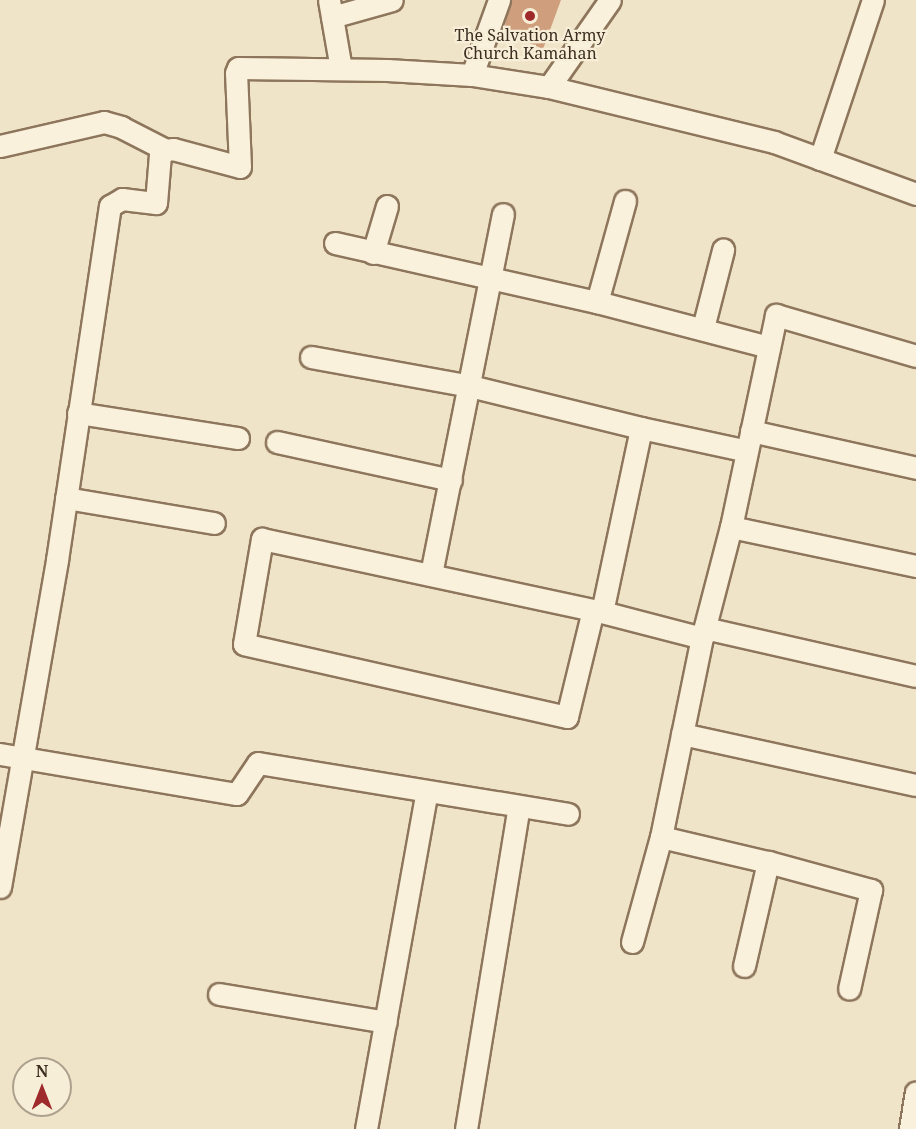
<!DOCTYPE html>
<style>
body{margin:0}
#map{position:relative;width:916px;height:1129px;overflow:hidden;background:#f0e4c8;font-family:"Noto Serif",serif}
div>[style]{position:absolute}
[style*='--x']{left:calc(var(--x)*1px);top:calc(var(--y)*1px);width:calc(var(--w)*1px);rotate:calc(var(--a)*1deg)}
.building>*{inset:0;background:#cf9f7d}
.roads{filter:drop-shadow(2px 0 #8d765c) drop-shadow(-2px 0 #8d765c) drop-shadow(0 2px #8d765c) drop-shadow(0 -2px #8d765c)}
.minor>*{height:21px;margin:-10.5px;padding:0 10.5px;transform-origin:10.5px;border-radius:10.5px;background:#faf1dc}
.dots>*{width:16px;height:16px;translate:-50% -50%;box-sizing:border-box;border:3px solid #f7eed8;border-radius:50%}
span{translate:-50% -50%;white-space:nowrap;text-align:center;line-height:1.15;-webkit-text-stroke:4.5px #f7eed8;paint-order:stroke}
.poi-label{font-size:16px;color:#3d2e20}
.north{position:absolute;left:12px;top:1057px;width:60px;height:60px;box-sizing:border-box;background:#f7eed8;border:2px solid #ada18e;border-radius:50%;rotate:0deg;font-size:16px;font-weight:700;line-height:24px;text-align:center;color:#3d2e20}
.north::after{content:'';display:block;margin:auto;width:21px;height:27px;background:#9e2a2b;clip-path:polygon(50% 0,100% 100%,50% 72%,0 100%)}
</style>
<div id="map">
<div class="building">
<i style="clip-path:polygon(506px 0,561px 0,543px 49px,505px 32px)"></i>
</div>
<div class="roads">
<div class="minor">
<i style="--x:329;--y:0;--w:70;--a:80.1"></i>
<i style="--x:332;--y:17;--w:62;--a:-15.8"></i>
<i style="--x:472;--y:75;--w:80;--a:-70.2"></i>
<i style="--x:549;--y:87;--w:106;--a:-55"></i>
<i style="--x:0;--y:146;--w:107;--a:-13"></i>
<i style="--x:104;--y:122;--w:18;--a:16"></i>
<i style="--x:121;--y:127;--w:51;--a:27.1"></i>
<i style="--x:166;--y:150;--w:7;--a:-8"></i>
<i style="--x:173;--y:149;--w:69;--a:15"></i>
<i style="--x:240;--y:167;--w:94;--a:-92.4"></i>
<i style="--x:236;--y:73;--w:5;--a:-68"></i>
<i style="--x:238;--y:68;--w:149;--a:0.8"></i>
<i style="--x:387;--y:70;--w:85;--a:3.4"></i>
<i style="--x:472;--y:75;--w:78;--a:8.9"></i>
<i style="--x:549;--y:87;--w:232;--a:13.7"></i>
<i style="--x:774;--y:142;--w:151;--a:20.1"></i>
<i style="--x:820;--y:159;--w:168;--a:-71.6"></i>
<i style="--x:335;--y:243;--w:269;--a:12.7"></i>
<i style="--x:597;--y:302;--w:178;--a:14.7"></i>
<i style="--x:373;--y:253;--w:49;--a:-73.4"></i>
<i style="--x:597;--y:302;--w:105;--a:-74.5"></i>
<i style="--x:703;--y:328;--w:81;--a:-75.6"></i>
<i style="--x:311;--y:357;--w:162;--a:10.3"></i>
<i style="--x:470;--y:386;--w:176;--a:13.8"></i>
<i style="--x:641;--y:428;--w:108;--a:12.2"></i>
<i style="--x:78;--y:413;--w:162;--a:8.9"></i>
<i style="--x:751;--y:431;--w:169;--a:12.6"></i>
<i style="--x:277;--y:442;--w:178;--a:12.3"></i>
<i style="--x:66;--y:498;--w:150;--a:9.6"></i>
<i style="--x:731;--y:527;--w:189;--a:11.9"></i>
<i style="--x:431;--y:574;--w:367;--a:-78.7"></i>
<i style="--x:593;--y:610;--w:110;--a:103.7"></i>
<i style="--x:567;--y:717;--w:331;--a:-167.3"></i>
<i style="--x:244;--y:644;--w:107;--a:-80.3"></i>
<i style="--x:262;--y:539;--w:348;--a:12.1"></i>
<i style="--x:602;--y:612;--w:103;--a:14.6"></i>
<i style="--x:602;--y:612;--w:188;--a:-78"></i>
<i style="--x:705;--y:628;--w:216;--a:12.8"></i>
<i style="--x:682;--y:734;--w:239;--a:12.3"></i>
<i style="--x:0;--y:754;--w:240;--a:9.6"></i>
<i style="--x:237;--y:794;--w:37;--a:-56"></i>
<i style="--x:258;--y:763;--w:314;--a:9.3"></i>
<i style="--x:661;--y:837;--w:110;--a:13.2"></i>
<i style="--x:768;--y:862;--w:107;--a:15.2"></i>
<i style="--x:871;--y:890;--w:101;--a:102.5"></i>
<i style="--x:0;--y:887;--w:332;--a:-80.1"></i>
<i style="--x:57;--y:560;--w:358;--a:-81.5"></i>
<i style="--x:110;--y:206;--w:14;--a:-30"></i>
<i style="--x:122;--y:199;--w:34;--a:7"></i>
<i style="--x:156;--y:203;--w:49;--a:-85.3"></i>
<i style="--x:160;--y:154;--w:7;--a:-34"></i>
<i style="--x:632;--y:942;--w:109;--a:-74.6"></i>
<i style="--x:661;--y:837;--w:203;--a:-78.4"></i>
<i style="--x:702;--y:638;--w:115;--a:-75.4"></i>
<i style="--x:731;--y:527;--w:217;--a:-78"></i>
<i style="--x:776;--y:315;--w:146;--a:16.3"></i>
<i style="--x:744;--y:966;--w:107;--a:-77"></i>
<i style="--x:219;--y:994;--w:169;--a:9.5"></i>
<i style="--x:366;--y:1129;--w:343;--a:-79.8"></i>
<i style="--x:466;--y:1129;--w:327;--a:-80.7"></i>
<i style="--x:910;--y:1129;--w:37;--a:-81"></i>
</div>
</div>
<div class="dots">
<i style="left:530px;top:16px;background:#9e2a2b"></i>
</div>
<div class="poi-label">
<span style="left:530px;top:44px">The Salvation Army<br>Church Kamahan</span>
</div>
<div class="north">N</div>
</div>
